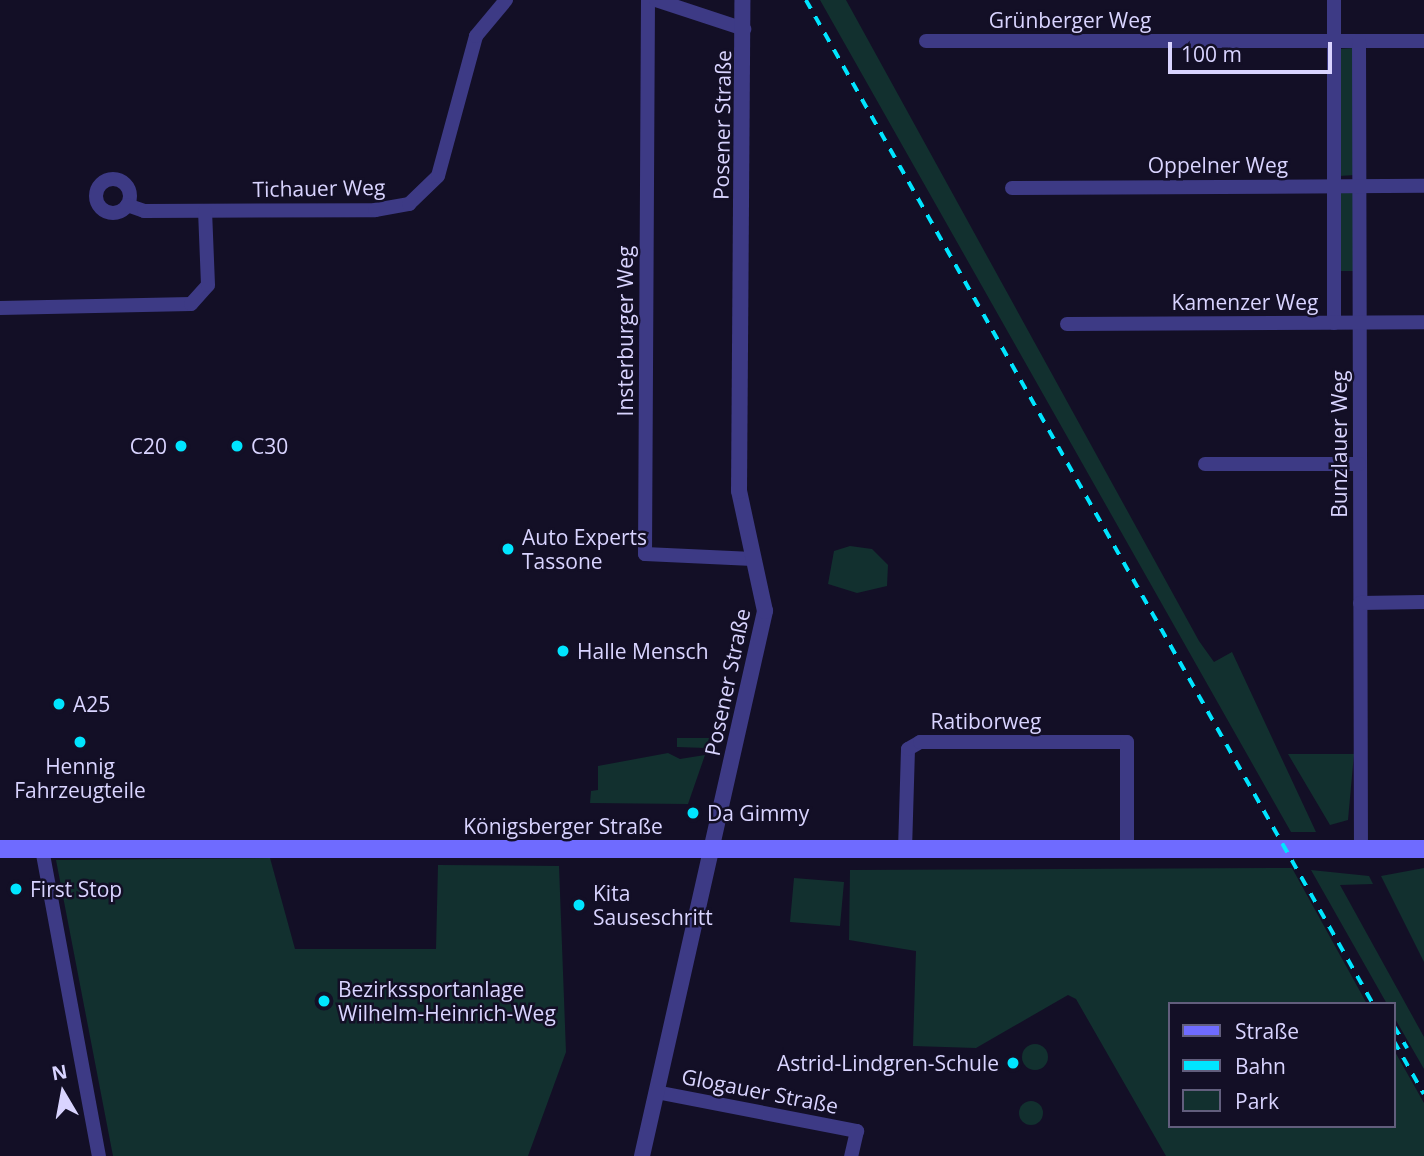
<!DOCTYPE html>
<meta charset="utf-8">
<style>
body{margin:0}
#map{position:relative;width:1424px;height:1156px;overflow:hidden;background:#130f26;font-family:"Open Sans",sans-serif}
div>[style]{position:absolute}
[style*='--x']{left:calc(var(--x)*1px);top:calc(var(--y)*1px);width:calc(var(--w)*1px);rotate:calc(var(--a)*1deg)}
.green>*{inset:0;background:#12302f}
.round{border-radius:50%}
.minor>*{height:14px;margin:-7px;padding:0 7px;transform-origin:7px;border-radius:7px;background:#3d3a85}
.minor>.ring{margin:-7px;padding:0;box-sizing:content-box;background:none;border:14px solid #3d3a85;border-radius:50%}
.tertiary>*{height:16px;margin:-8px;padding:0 8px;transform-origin:8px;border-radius:8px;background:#3d3a85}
.secondary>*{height:18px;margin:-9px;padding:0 9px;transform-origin:9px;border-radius:9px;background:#6f6bff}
.rail>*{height:3.5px;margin-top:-1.75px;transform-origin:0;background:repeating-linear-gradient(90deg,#00e5ff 0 10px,transparent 0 19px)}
.dots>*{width:19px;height:19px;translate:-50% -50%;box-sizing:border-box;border:4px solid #130f26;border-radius:50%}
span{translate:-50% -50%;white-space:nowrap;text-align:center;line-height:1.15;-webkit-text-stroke:5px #130f26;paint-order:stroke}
.street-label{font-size:21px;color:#d9d4ff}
.poi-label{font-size:21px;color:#d9d4ff}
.right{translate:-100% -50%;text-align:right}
.left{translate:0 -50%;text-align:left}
.legend{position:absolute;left:1168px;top:1002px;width:228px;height:126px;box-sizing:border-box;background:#130f26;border:2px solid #625e7d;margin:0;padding:9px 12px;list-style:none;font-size:21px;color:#d9d4ff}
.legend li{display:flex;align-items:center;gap:14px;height:35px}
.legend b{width:35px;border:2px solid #625e7d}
.north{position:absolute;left:28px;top:1058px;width:70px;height:70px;-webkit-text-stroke:5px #130f26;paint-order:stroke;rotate:350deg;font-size:19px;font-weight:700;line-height:28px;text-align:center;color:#d9d4ff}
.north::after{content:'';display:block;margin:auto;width:24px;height:32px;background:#d9d4ff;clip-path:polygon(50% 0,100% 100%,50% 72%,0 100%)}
.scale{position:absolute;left:1168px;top:42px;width:164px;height:32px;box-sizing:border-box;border:4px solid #d9d4ff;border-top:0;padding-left:9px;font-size:21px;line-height:24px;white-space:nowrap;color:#d9d4ff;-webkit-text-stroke:5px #130f26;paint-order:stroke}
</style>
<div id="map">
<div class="green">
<i style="clip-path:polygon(820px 0,846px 0,1199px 641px,1214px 662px,1232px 652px,1316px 832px,1291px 832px)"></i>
<i style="clip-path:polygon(1354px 48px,1355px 175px,1339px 176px,1338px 49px)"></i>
<i style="clip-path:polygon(1338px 191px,1354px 191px,1354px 271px,1339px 271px)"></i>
<i style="clip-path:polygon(850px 546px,872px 549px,888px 565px,887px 586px,857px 593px,828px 584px,834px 551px)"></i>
<i style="clip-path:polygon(677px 738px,709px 738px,706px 748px,677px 747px)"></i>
<i style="clip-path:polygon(668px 753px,680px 759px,705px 755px,688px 804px,590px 803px,591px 791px,598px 790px,598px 766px)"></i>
<i style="clip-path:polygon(1288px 754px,1354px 754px,1348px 820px,1330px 825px)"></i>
<i style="clip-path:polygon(270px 858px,295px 949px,436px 949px,438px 865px,559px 866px,566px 1052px,528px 1156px,113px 1156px,56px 860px)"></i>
<i style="clip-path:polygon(1292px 868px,1367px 1004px,1170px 1004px,1170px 1126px,1394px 1126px,1394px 1050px,1424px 1103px,1424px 1156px,1166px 1156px,1076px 999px,1068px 995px,976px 1048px,913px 1046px,916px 951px,849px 940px,850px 870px)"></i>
<i style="clip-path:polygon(1424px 868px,1424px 962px,1381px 876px)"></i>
<i style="clip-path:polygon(1311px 870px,1369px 876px,1373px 884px,1340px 885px,1424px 1037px,1424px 1069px,1394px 1017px,1394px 1004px,1387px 1004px)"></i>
<i style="clip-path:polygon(794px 878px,844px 882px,840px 926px,790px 922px)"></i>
<i class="round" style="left:1022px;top:1044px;width:26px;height:26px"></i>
<i class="round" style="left:1019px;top:1101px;width:24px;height:24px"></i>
</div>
<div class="minor">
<i style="--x:648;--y:0;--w:554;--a:90.31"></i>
<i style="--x:645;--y:554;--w:108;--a:2.7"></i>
<i style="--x:656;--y:0;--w:93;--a:18.2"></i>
<i style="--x:926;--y:41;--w:498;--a:0"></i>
<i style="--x:1359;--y:41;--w:807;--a:89.86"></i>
<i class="ring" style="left:96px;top:179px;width:20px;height:20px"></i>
<i style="--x:1012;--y:188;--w:412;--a:-0.3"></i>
<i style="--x:127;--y:205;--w:18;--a:19"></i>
<i style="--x:144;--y:211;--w:231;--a:-0.2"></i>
<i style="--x:375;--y:210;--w:35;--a:-10"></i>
<i style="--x:409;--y:204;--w:40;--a:-44"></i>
<i style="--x:438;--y:176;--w:145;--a:-74.8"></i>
<i style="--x:476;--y:36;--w:47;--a:-50.2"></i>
<i style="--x:0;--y:308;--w:191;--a:-1.2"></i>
<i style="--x:191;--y:304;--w:25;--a:-48"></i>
<i style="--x:208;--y:285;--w:74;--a:-92.3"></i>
<i style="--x:1334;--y:323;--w:323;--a:-90"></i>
<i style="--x:1067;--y:324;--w:357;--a:-0.3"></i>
<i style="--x:1205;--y:464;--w:154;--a:0"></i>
<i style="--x:1360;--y:603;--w:64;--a:-0.9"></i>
<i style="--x:42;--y:849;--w:312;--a:79.5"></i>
<i style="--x:905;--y:850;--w:101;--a:-88.3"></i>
<i style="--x:908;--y:749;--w:14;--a:-30"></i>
<i style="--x:920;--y:742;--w:207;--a:0"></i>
<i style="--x:1127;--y:742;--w:108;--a:90"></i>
<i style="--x:656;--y:1092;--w:205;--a:11"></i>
<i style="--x:857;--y:1131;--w:26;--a:103"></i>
</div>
<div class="tertiary">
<i style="--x:642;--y:1156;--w:559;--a:-77.28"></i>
<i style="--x:765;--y:611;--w:123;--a:-102.2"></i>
<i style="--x:739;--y:491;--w:491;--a:-89.6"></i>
</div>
<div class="secondary">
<i style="--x:0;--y:849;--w:1424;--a:0"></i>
</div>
<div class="rail">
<i style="--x:806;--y:0;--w:1153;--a:60.54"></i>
<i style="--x:1394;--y:1026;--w:26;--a:59"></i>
<i style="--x:1394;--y:1041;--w:61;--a:60.5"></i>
</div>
<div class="dots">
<i style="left:181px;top:446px;background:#00e5ff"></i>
<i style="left:237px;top:446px;background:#00e5ff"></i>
<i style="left:508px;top:549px;background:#00e5ff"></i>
<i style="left:563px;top:651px;background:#00e5ff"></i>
<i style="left:59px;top:704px;background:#00e5ff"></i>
<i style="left:80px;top:742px;background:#00e5ff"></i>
<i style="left:693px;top:813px;background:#00e5ff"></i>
<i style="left:16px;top:889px;background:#00e5ff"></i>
<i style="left:579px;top:905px;background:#00e5ff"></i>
<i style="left:324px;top:1001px;background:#00e5ff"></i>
<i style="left:1013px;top:1063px;background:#00e5ff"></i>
</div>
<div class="street-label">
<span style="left:1070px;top:20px">Grünberger Weg</span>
<span style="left:722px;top:125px;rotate:-89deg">Posener Straße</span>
<span style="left:1218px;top:165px">Oppelner Weg</span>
<span style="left:319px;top:188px;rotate:-1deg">Tichauer Weg</span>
<span style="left:1245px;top:302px">Kamenzer Weg</span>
<span style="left:625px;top:331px;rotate:-90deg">Insterburger Weg</span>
<span style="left:1339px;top:444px;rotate:-90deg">Bunzlauer Weg</span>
<span style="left:727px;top:682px;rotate:-78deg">Posener Straße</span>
<span style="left:986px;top:721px">Ratiborweg</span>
<span style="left:563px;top:826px">Königsberger Straße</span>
<span style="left:760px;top:1091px;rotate:11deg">Glogauer Straße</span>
</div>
<div class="poi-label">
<span class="right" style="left:167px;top:446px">C20</span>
<span class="left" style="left:251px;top:446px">C30</span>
<span class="left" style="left:522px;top:549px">Auto Experts<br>Tassone</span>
<span class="left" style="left:577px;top:651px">Halle Mensch</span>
<span class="left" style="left:73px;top:704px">A25</span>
<span style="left:80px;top:778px">Hennig<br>Fahrzeugteile</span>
<span class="left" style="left:707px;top:813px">Da Gimmy</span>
<span class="left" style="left:30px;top:889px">First Stop</span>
<span class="left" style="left:593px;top:905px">Kita<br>Sauseschritt</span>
<span class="left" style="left:338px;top:1001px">Bezirkssportanlage<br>Wilhelm-Heinrich-Weg</span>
<span class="right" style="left:999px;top:1063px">Astrid-Lindgren-Schule</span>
</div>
<ul class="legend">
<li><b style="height:9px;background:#6f6bff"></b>Straße</li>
<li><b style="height:9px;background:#00e5ff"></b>Bahn</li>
<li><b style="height:19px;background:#12302f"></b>Park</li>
</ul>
<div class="north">N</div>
<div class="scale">100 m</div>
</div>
